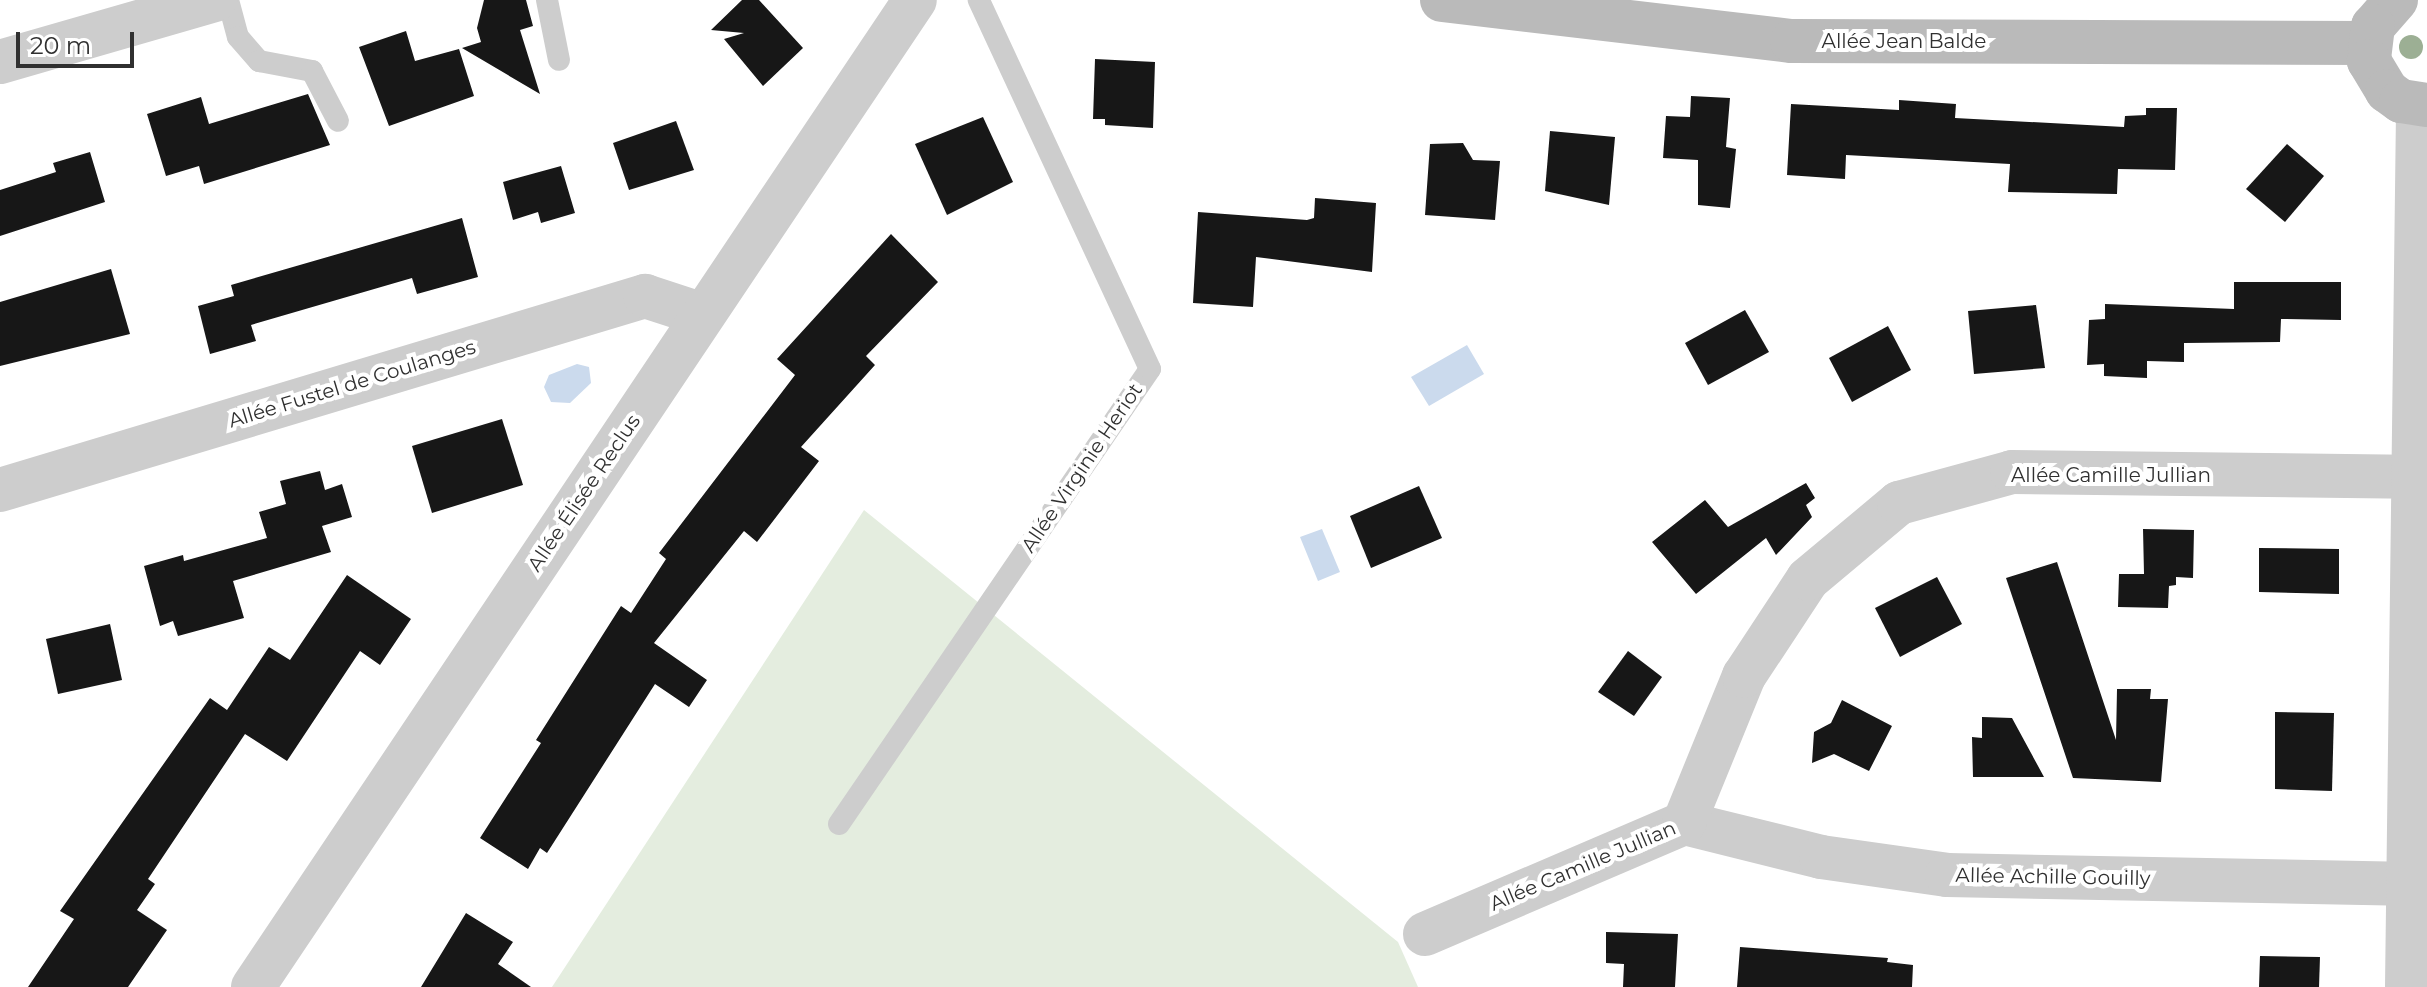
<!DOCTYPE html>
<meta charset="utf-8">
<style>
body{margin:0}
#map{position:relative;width:2427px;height:987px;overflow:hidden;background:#fff;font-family:Montserrat,sans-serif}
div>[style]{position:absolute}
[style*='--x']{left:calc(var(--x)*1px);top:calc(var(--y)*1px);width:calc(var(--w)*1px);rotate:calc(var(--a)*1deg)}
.green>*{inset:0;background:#e4eddf}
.water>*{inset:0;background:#cbdaed}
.building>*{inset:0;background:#171717}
.lane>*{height:22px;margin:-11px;padding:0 11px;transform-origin:11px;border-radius:11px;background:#cdcdcd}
.street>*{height:44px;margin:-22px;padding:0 22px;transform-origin:22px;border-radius:22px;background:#cdcdcd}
.secondary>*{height:44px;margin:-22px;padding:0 22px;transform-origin:22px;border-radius:22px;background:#bababa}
.trees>*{width:24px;height:24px;margin:-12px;border-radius:50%;background:#9caf94}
span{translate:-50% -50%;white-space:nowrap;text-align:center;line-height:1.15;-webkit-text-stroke:8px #fff;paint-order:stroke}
.street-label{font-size:20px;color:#303030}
.scale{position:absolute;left:16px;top:32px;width:118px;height:36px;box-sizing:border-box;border:4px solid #303030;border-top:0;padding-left:10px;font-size:24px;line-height:28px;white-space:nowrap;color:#303030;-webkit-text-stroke:6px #fff;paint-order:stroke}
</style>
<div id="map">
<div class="green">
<i style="clip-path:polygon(864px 510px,1398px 942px,1418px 987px,552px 987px)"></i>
</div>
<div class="water">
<i style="clip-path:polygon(1467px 345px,1484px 374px,1429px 406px,1411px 377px)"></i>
<i style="clip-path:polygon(577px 364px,589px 367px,591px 383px,570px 403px,551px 402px,544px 387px,549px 375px)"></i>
<i style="clip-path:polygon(1322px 529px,1340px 572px,1318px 581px,1300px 537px)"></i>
</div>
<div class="building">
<i style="clip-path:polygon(484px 0,526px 0,533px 26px,520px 30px,540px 94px,462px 48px,481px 42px,477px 28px)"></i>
<i style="clip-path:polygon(742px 0,759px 0,803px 48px,763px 86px,724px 39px,744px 33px,711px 30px)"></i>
<i style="clip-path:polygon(406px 31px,415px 61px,459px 49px,474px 96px,389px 126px,359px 47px)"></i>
<i style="clip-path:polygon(1095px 59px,1155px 62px,1153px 128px,1105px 125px,1105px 119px,1093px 119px)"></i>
<i style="clip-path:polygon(308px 94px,330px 145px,204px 184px,199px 166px,166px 176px,147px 114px,201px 97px,209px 124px)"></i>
<i style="clip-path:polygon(1691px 96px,1730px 98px,1726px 147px,1736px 149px,1730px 208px,1698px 205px,1698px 160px,1663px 158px,1666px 116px,1690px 117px)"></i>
<i style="clip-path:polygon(1899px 100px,1956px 104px,1955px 118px,2124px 127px,2125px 116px,2146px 115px,2146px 108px,2177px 108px,2175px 170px,2118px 169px,2117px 194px,2008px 192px,2010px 164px,1846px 155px,1845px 179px,1787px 175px,1791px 104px,1899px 110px)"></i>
<i style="clip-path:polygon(983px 117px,1013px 182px,947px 215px,915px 144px)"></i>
<i style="clip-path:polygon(676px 121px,694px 170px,629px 190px,613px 143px)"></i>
<i style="clip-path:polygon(1550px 131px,1615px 137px,1609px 205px,1545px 191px)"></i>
<i style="clip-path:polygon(1463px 143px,1473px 160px,1500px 161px,1495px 220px,1425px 215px,1430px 144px)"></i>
<i style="clip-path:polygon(2287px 144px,2324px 176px,2285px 222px,2246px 189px)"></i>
<i style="clip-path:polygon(90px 152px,105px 202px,0 236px,0 190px,56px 172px,53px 163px)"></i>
<i style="clip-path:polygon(561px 166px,575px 213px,541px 223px,538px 212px,513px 220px,503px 182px)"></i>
<i style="clip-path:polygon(1315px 198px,1376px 203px,1372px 272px,1256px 257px,1253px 307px,1193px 303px,1198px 212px,1307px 220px,1314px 218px)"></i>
<i style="clip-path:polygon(462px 218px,478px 277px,417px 294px,412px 278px,251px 325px,256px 341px,210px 354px,198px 306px,234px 296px,231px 285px)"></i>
<i style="clip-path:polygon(891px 234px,938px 282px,866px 356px,875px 365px,801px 447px,819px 461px,757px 542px,744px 531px,654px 643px,707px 680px,689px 707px,655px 684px,547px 853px,540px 848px,528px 869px,480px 838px,541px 743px,536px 740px,621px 606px,631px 613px,666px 559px,659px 553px,795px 375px,777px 359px)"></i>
<i style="clip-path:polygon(111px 269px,130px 334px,0 366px,0 302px)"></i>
<i style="clip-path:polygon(2234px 282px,2341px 282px,2341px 320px,2281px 319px,2280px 342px,2184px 343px,2184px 362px,2147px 361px,2147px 378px,2104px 376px,2104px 364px,2087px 365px,2089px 320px,2105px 319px,2105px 304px,2234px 309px)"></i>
<i style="clip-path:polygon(2036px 305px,2045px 368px,1974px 374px,1968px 311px)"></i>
<i style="clip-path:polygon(1745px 310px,1769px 352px,1708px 385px,1685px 343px)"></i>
<i style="clip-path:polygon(1888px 326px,1911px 370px,1852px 402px,1829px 358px)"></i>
<i style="clip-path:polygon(502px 419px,523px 485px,432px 513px,412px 446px)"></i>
<i style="clip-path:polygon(320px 471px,325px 490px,342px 484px,352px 517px,322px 526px,331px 552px,233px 581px,244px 618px,178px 636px,173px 621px,160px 626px,144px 566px,183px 555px,184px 561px,267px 538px,259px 512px,286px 504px,280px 481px)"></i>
<i style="clip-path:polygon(1806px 483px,1815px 498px,1806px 505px,1812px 517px,1776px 555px,1766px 538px,1696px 594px,1652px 542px,1705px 500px,1728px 527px)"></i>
<i style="clip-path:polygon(1419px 486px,1442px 538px,1371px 568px,1350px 516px)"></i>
<i style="clip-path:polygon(2143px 529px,2194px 530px,2193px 578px,2176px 577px,2176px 585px,2169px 586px,2168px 608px,2118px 607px,2119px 574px,2144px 574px)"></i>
<i style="clip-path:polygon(2259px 548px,2339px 549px,2339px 594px,2259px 592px)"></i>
<i style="clip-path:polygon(2057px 562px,2116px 740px,2117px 689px,2151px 689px,2150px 699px,2168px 699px,2161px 782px,2073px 778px,2006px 578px)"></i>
<i style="clip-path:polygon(347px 575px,411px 619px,380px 665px,360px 651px,287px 761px,245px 734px,148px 879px,155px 884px,137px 910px,167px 930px,128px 987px,28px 987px,74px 919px,60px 911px,210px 698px,227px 710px,269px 647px,290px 660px)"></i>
<i style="clip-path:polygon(1937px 577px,1962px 624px,1900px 657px,1875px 608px)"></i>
<i style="clip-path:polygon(110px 624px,122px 680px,58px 694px,46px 639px)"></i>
<i style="clip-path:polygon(1628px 651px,1662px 677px,1634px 716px,1598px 692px)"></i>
<i style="clip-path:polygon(1842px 700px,1892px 726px,1869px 771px,1834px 754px,1812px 763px,1814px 732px,1831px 723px)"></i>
<i style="clip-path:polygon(2275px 712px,2334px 713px,2332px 791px,2275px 789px)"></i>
<i style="clip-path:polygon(1982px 717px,2012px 718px,2044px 777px,1973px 777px,1972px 737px,1982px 738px)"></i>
<i style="clip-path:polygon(466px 913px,513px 942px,498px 964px,531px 987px,421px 987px)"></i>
<i style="clip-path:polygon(1606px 932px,1678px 934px,1675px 987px,1623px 987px,1624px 964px,1606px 963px)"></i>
<i style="clip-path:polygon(1740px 947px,1888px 958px,1887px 962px,1913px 965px,1912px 987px,1737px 987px)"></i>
<i style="clip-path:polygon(2260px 956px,2320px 957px,2319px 987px,2259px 987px)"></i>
</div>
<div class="lane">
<i style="--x:228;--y:0;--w:38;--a:75"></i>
<i style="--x:238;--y:37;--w:32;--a:49"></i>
<i style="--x:259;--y:61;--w:54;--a:10.7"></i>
<i style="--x:312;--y:71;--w:56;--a:62.5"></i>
<i style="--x:547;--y:0;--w:61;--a:78.7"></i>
<i style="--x:839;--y:824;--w:551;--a:-55.65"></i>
<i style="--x:1150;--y:369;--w:407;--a:-114.9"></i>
</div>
<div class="street">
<i style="--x:0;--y:62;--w:224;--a:-16.1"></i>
<i style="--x:0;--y:490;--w:674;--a:-16.74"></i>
<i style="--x:645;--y:296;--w:61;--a:18.1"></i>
<i style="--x:1684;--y:823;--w:141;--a:13.9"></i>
<i style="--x:1821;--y:857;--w:127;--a:8.1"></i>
<i style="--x:1947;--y:875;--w:480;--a:1.1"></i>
<i style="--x:1425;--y:934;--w:282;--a:-23.2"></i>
<i style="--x:1684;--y:823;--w:159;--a:-67.8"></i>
<i style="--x:1744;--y:676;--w:116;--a:-56.6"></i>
<i style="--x:1808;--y:579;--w:119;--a:-39.9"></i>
<i style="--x:1899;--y:503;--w:117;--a:-15.3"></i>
<i style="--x:2012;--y:472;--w:415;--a:0.7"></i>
<i style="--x:253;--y:987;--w:1188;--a:-56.15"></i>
<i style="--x:2407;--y:987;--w:881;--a:-89.28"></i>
</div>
<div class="secondary">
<i style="--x:1442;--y:0;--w:352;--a:6.7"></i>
<i style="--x:1792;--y:41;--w:576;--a:0.2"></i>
<i style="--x:2396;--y:0;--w:35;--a:131"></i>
<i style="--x:2373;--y:26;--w:35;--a:97"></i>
<i style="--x:2369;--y:61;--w:35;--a:59"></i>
<i style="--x:2387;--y:91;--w:17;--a:36"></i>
<i style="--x:2401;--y:101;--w:26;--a:9"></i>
</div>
<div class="trees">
<i style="left:2411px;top:47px"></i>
</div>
<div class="street-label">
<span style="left:1904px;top:41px">Allée Jean Balde</span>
<span style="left:352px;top:384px;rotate:-17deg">Allée Fustel de Coulanges</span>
<span style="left:1082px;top:468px;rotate:-56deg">Allée Virginie Heriot</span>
<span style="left:2111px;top:475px">Allée Camille Jullian</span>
<span style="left:584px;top:493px;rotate:-56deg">Allée Élisée Reclus</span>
<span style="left:1583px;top:866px;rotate:-23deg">Allée Camille Jullian</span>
<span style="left:2053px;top:877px;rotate:1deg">Allée Achille Gouilly</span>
</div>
<div class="scale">20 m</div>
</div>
